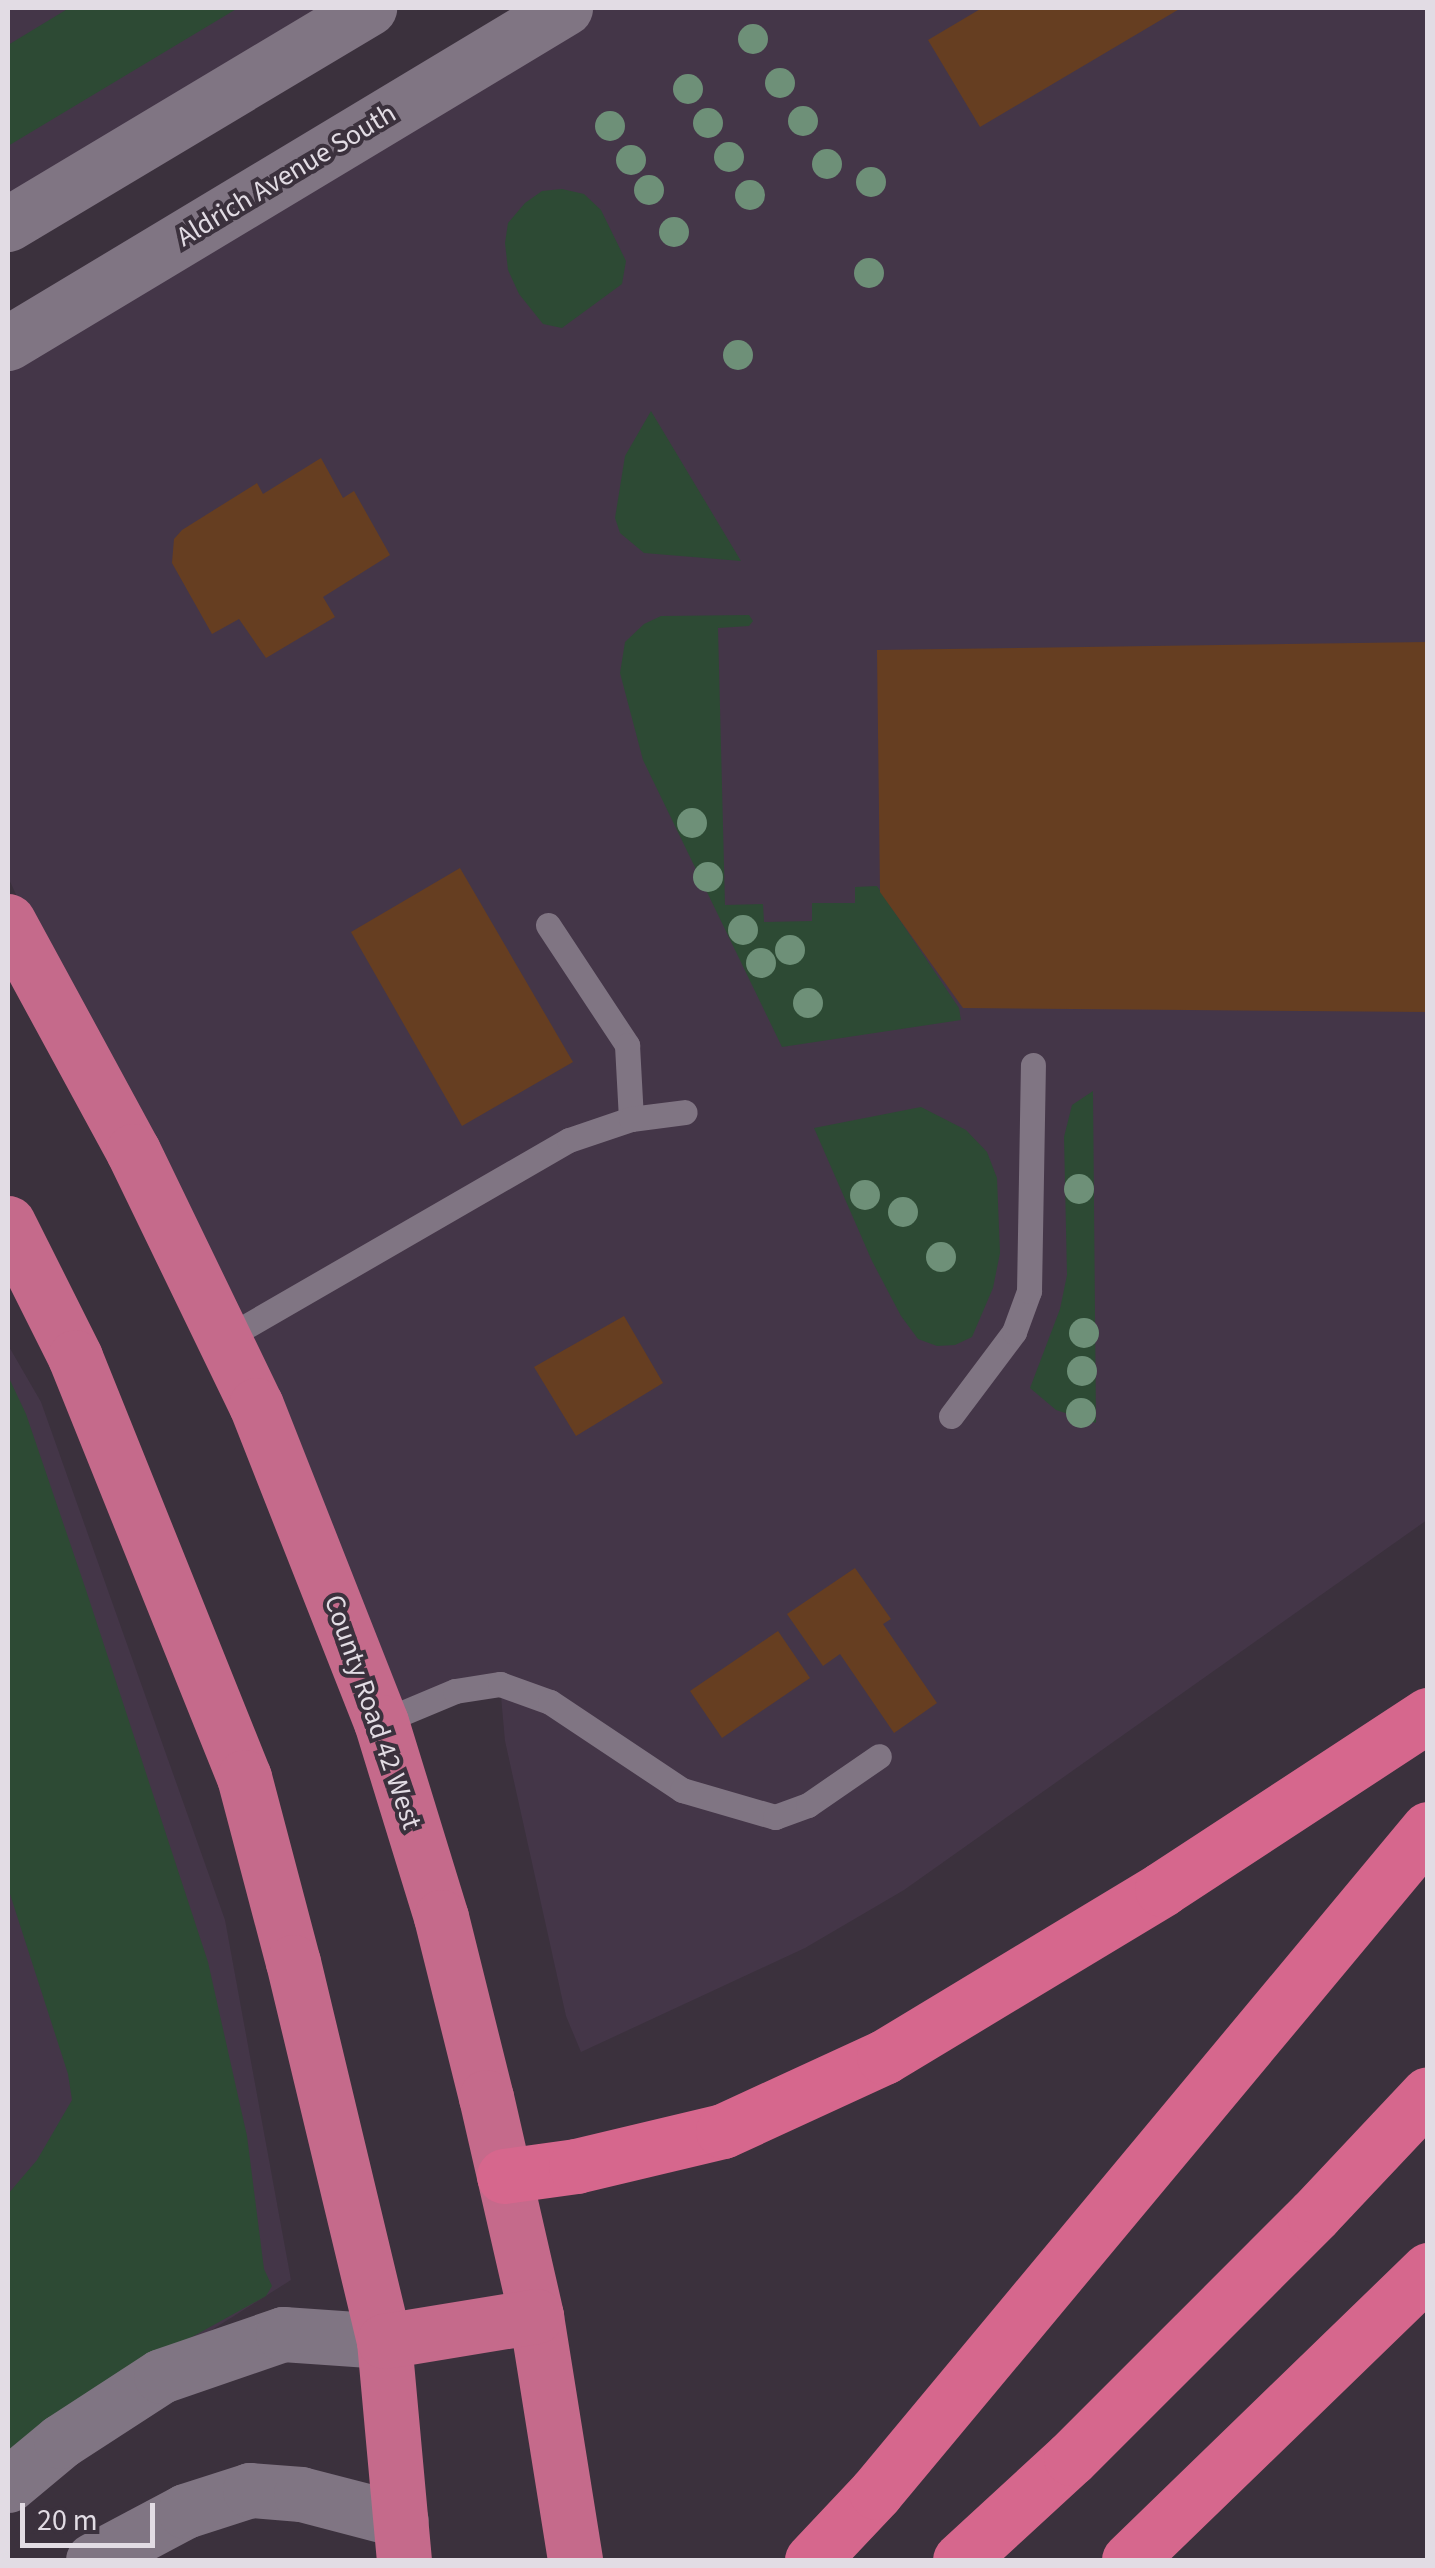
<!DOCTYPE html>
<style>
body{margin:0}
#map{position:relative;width:1435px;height:2568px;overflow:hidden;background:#3b313d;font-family:"Source Sans 3",sans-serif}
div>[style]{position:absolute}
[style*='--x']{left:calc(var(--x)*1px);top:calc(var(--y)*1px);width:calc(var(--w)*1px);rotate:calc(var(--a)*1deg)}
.built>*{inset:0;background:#443648}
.green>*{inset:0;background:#2d4a34}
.building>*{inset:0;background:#663e21}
.service>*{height:25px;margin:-12.5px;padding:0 12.5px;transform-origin:12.5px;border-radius:12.5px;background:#807583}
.tertiary>*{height:55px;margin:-27.5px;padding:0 27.5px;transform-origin:27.5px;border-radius:27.5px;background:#807583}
.trunk>*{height:55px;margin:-27.5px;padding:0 27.5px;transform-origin:27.5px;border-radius:27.5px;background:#c56a8b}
.motorway>*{height:55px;margin:-27.5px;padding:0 27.5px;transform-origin:27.5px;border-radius:27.5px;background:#d6678d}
.trees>*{width:30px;height:30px;margin:-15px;border-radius:50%;background:#6e9078}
span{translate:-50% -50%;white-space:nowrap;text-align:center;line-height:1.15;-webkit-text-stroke:8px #3b313d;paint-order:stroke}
.street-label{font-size:28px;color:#e2dce4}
.frame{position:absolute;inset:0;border:10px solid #e2dce4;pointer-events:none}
.scale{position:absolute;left:20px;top:2503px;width:135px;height:45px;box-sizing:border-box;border:5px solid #e2dce4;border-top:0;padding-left:12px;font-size:30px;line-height:35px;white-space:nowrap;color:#e2dce4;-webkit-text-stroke:8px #3b313d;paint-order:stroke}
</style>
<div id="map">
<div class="built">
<i style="clip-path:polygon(8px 8px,369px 8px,8px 224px)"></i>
<i style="clip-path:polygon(565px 8px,1427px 8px,1427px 1520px,904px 1890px,805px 1948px,581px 2052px,566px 2016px,505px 1741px,500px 1685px,381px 1722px,133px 1151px,8px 877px,8px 343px)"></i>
<i style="clip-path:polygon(8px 1345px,41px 1402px,225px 1920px,291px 2280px,63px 2424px,8px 2467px)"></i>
</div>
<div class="green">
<i style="clip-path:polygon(69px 8px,238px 8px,8px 146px,8px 45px)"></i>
<i style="clip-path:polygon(562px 189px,584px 194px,601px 210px,626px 261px,622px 284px,562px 328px,543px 324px,519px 294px,508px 270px,505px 243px,508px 223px,525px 203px,542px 191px)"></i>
<i style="clip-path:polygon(651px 411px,741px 561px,644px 553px,620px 533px,615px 518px,625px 456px)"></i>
<i style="clip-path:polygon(749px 615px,753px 621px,749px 626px,718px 628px,725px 905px,763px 904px,764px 922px,812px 921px,812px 903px,855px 903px,855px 887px,877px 886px,959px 1008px,961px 1020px,782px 1047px,643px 760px,620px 673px,625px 642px,644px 624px,661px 616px)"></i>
<i style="clip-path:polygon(1093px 1091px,1096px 1423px,1056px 1410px,1030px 1388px,1060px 1309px,1067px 1275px,1064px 1137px,1072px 1105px)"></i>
<i style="clip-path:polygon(921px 1107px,966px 1130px,987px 1152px,997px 1178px,1000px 1253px,993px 1288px,972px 1337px,955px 1345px,937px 1346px,918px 1339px,901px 1316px,872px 1261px,814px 1128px)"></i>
<i style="clip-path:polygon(8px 1376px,26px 1414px,86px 1590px,208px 1962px,247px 2136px,264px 2269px,272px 2286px,266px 2296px,93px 2392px,8px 2451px,8px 2194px,37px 2160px,72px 2100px,68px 2074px,8px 1888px)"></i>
</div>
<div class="building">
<i style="clip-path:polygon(982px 8px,1181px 8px,980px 127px,928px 40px)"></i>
<i style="clip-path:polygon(321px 458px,343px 498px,354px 491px,390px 555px,323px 597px,335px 617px,266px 658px,239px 619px,212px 634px,172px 563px,174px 539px,182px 530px,257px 483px,263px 494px)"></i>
<i style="clip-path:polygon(1428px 642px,1428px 1012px,963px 1008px,880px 892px,877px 650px)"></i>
<i style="clip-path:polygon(460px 868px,573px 1062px,462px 1126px,351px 932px)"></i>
<i style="clip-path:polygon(624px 1316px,663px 1383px,576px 1436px,534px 1367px)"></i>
<i style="clip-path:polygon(855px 1568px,891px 1619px,883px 1624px,937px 1703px,894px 1733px,840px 1654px,823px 1666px,787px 1614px)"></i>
<i style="clip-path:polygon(778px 1631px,810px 1678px,722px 1738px,690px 1691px)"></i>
</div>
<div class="service">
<i style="--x:548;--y:925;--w:144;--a:56.6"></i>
<i style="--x:627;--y:1045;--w:74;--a:86.9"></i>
<i style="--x:224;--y:1339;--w:398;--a:-30"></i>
<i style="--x:569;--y:1140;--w:65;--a:-18.7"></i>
<i style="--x:631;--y:1119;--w:54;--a:-7.4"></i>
<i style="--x:951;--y:1416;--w:105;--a:-53.1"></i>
<i style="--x:1014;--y:1332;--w:44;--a:-69.9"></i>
<i style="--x:1029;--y:1291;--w:226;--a:-89"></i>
<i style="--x:381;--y:1722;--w:80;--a:-22.7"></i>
<i style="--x:455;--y:1691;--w:46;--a:-8.8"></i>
<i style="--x:500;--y:1684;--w:53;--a:19.8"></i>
<i style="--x:550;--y:1702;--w:159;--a:33.7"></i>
<i style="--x:682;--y:1790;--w:97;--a:16.2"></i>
<i style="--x:775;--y:1817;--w:35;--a:-20"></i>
<i style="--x:808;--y:1805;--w:86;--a:-34.6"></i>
</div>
<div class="tertiary">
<i style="--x:8;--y:224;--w:421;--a:-30.9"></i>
<i style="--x:8;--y:343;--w:650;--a:-31.02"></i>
<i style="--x:8;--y:2485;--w:69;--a:-39.7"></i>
<i style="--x:61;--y:2441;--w:119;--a:-33"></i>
<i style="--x:161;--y:2376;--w:129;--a:-19"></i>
<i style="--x:283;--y:2334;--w:101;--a:4"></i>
<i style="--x:93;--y:2560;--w:104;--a:-28"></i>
<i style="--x:185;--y:2511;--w:68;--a:-17.9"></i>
<i style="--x:250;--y:2490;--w:51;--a:4.5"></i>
<i style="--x:301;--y:2494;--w:103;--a:14.6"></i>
</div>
<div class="trunk">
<i style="--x:8;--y:921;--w:262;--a:61.5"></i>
<i style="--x:133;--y:1151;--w:282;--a:64.2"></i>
<i style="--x:256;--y:1405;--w:341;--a:68.5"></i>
<i style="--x:381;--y:1722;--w:204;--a:72.9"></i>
<i style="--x:441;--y:1917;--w:186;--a:76"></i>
<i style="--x:486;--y:2097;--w:225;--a:77.1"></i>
<i style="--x:536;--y:2316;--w:247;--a:80.9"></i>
<i style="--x:8;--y:1223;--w:150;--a:63.4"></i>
<i style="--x:75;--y:1357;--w:453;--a:68.1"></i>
<i style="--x:244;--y:1777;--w:191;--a:75.2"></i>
<i style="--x:293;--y:1962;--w:390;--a:76.5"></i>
<i style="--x:384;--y:2341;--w:220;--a:84.8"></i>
<i style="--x:384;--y:2341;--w:154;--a:-9.3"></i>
</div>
<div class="motorway">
<i style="--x:504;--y:2176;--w:73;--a:-7.9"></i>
<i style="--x:576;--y:2166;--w:151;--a:-13.4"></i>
<i style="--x:723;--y:2131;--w:177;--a:-24.7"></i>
<i style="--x:884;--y:2057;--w:325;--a:-31.1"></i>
<i style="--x:1162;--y:1889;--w:318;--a:-33.2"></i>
<i style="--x:812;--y:2560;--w:93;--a:-46.7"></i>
<i style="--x:876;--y:2492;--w:863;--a:-50.22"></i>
<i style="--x:960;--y:2560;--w:151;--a:-42.6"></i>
<i style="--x:1071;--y:2458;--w:344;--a:-45"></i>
<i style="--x:1314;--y:2215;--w:166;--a:-46.7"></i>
<i style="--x:1129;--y:2560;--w:417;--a:-44.1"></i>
</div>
<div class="trees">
<i style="left:753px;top:39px"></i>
<i style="left:780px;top:83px"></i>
<i style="left:688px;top:89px"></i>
<i style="left:803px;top:121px"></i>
<i style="left:708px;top:123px"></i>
<i style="left:610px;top:126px"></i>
<i style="left:729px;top:157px"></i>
<i style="left:631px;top:160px"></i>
<i style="left:827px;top:164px"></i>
<i style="left:871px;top:182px"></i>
<i style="left:649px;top:190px"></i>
<i style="left:750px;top:195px"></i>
<i style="left:674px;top:232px"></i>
<i style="left:869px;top:273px"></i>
<i style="left:738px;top:355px"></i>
<i style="left:692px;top:823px"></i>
<i style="left:708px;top:877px"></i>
<i style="left:743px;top:930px"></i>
<i style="left:790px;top:950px"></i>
<i style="left:761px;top:963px"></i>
<i style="left:808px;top:1003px"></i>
<i style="left:1079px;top:1189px"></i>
<i style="left:865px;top:1195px"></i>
<i style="left:903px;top:1212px"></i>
<i style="left:941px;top:1257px"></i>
<i style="left:1084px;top:1333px"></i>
<i style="left:1082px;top:1371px"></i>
<i style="left:1081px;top:1413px"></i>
</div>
<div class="street-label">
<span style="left:286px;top:175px;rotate:-31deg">Aldrich Avenue South</span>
<span style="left:373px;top:1712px;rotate:71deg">County Road 42 West</span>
</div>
<div class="frame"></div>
<div class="scale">20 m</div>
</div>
